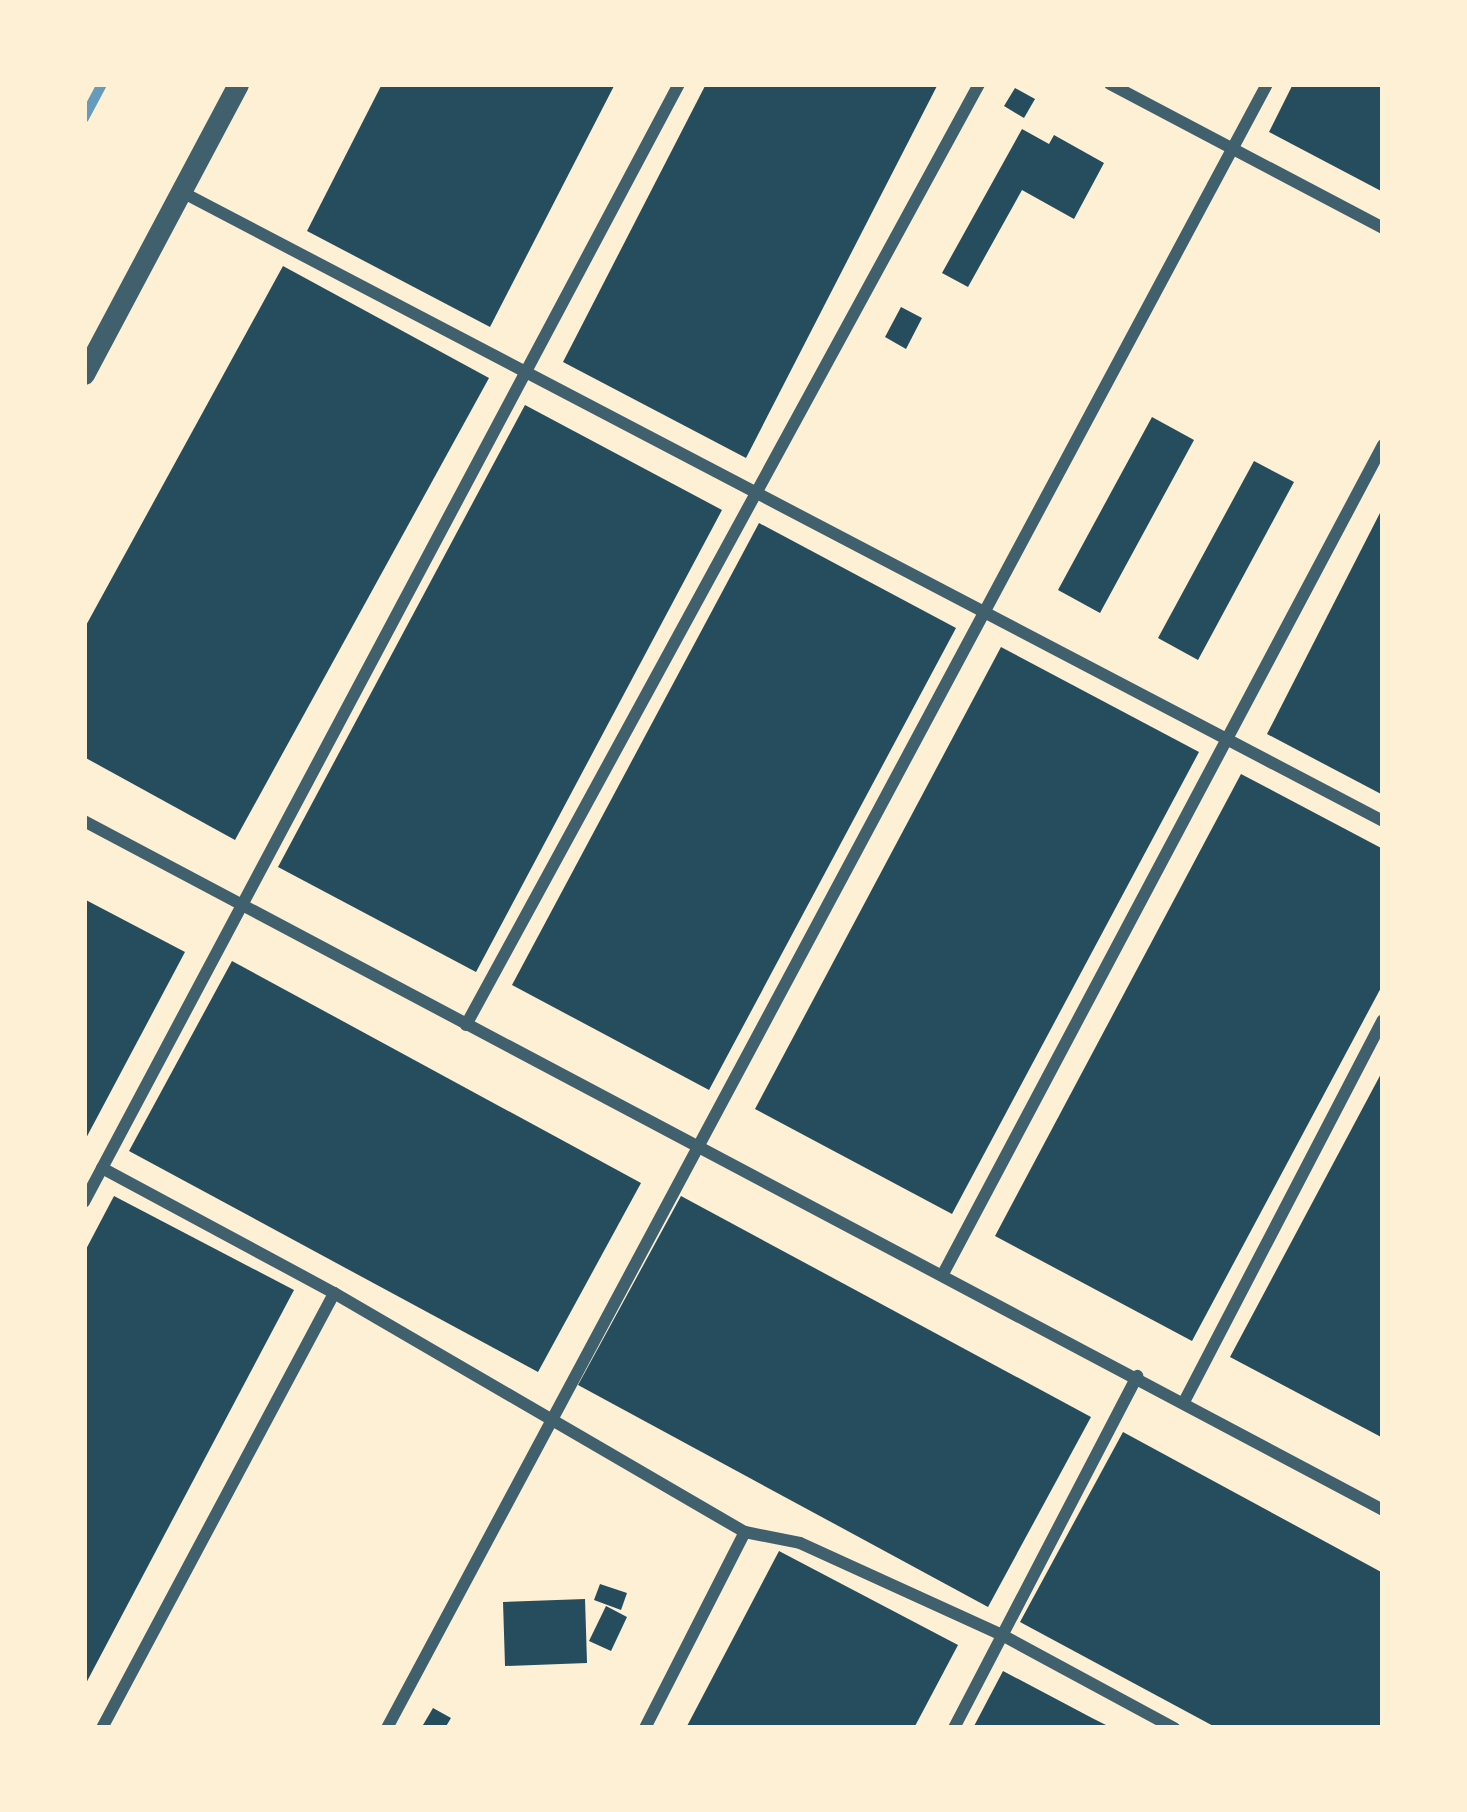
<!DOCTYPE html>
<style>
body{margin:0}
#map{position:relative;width:1467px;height:1812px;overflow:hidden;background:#fdf0d5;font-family:"Playfair Display",serif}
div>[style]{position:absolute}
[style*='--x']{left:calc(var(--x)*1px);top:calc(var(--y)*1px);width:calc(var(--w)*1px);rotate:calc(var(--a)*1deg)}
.stream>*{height:10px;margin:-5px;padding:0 5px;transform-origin:5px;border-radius:5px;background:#669bbc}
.building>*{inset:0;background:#264d5e}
.minor>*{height:12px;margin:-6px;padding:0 6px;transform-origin:6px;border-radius:6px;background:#3f606c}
.tertiary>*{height:21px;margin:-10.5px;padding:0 10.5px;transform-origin:10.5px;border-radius:10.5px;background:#3f606c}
span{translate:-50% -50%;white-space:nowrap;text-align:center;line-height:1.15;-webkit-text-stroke:10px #fdf0d5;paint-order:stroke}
.frame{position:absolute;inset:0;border:87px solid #fdf0d5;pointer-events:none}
</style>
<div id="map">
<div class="stream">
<i style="--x:84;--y:118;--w:38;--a:-62"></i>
</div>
<div class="building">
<i style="clip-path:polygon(382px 84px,615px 84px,490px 327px,307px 231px)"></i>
<i style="clip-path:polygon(706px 84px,938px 84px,746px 458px,563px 362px)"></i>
<i style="clip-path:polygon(1293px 84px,1383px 84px,1383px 192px,1269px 132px)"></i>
<i style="clip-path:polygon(1015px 88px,1035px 99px,1024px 118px,1004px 106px)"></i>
<i style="clip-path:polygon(1022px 129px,1049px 144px,1054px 135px,1104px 163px,1074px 219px,1022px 190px,968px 287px,942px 273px)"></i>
<i style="clip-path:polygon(283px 266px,489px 378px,235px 840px,84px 757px,84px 629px)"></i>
<i style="clip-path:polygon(901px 307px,922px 318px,906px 349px,885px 337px)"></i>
<i style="clip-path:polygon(525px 405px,722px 510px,476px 972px,278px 867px)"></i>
<i style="clip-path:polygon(1152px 417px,1194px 440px,1100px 613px,1058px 590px)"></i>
<i style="clip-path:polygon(1254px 461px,1294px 482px,1198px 660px,1158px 638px)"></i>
<i style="clip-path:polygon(1383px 507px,1383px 795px,1267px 734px)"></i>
<i style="clip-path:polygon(759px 523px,956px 628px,709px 1090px,512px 985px)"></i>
<i style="clip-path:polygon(1001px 647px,1199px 752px,952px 1214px,755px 1109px)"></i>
<i style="clip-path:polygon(1241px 774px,1383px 849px,1383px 984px,1192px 1341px,995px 1236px)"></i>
<i style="clip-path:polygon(84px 899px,185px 952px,84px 1142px)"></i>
<i style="clip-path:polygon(232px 961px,641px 1183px,538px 1372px,129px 1151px)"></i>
<i style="clip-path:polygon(1383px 1070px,1383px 1438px,1230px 1357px)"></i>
<i style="clip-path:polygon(114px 1196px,294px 1290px,84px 1687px,84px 1253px)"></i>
<i style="clip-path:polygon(681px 1196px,1091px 1417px,988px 1607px,578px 1385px)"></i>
<i style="clip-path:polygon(1123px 1432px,1383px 1573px,1383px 1728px,1217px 1728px,1020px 1622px)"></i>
<i style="clip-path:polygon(779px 1551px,958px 1645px,914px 1728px,686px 1728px)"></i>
<i style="clip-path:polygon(600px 1584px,627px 1593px,621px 1610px,594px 1600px)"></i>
<i style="clip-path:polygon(585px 1599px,587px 1663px,505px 1666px,503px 1602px)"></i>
<i style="clip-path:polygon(606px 1606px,627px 1617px,611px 1651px,589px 1641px)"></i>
<i style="clip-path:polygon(1003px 1671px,1092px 1718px,1112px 1728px,973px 1728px)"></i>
<i style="clip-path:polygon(433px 1708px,451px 1718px,445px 1728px,423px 1725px)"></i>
</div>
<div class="minor">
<i style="--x:1110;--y:84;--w:309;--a:27.8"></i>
<i style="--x:180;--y:191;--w:1358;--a:27.64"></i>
<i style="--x:84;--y:821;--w:1470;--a:27.94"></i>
<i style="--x:466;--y:1025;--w:1072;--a:-61.4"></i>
<i style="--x:102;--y:1168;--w:264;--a:28.3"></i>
<i style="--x:334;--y:1293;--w:475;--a:30.2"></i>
<i style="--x:745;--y:1532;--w:56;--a:11.3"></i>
<i style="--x:800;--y:1543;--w:222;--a:24.5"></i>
<i style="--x:1002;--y:1635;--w:196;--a:28.4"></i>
<i style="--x:84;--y:1202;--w:1266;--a:-61.98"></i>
<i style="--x:944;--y:1272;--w:936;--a:-62.04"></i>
<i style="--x:1185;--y:1400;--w:428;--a:-62.5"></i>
<i style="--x:102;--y:1728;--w:493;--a:-61.9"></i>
<i style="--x:387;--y:1728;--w:1865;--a:-61.84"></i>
<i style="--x:645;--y:1728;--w:220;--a:-63"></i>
<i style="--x:954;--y:1728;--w:397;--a:-62.5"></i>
</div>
<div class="tertiary">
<i style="--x:84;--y:374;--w:328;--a:-62"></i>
</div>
<div class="frame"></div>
</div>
